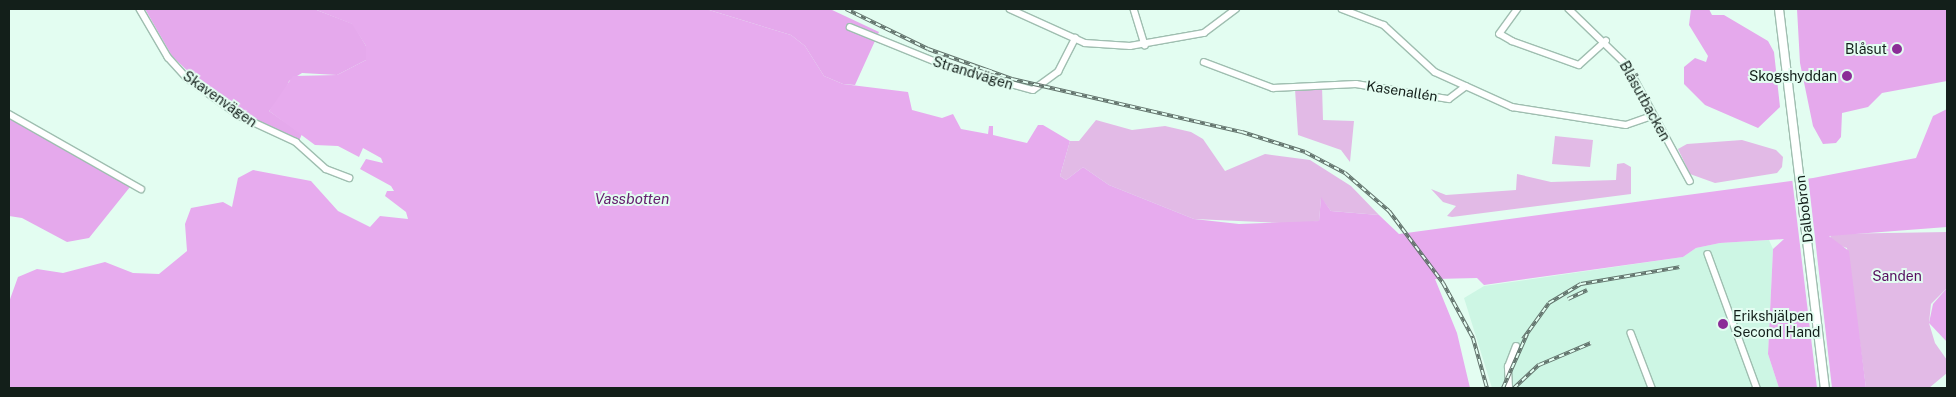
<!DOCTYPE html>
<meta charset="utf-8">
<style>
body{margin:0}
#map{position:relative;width:1956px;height:397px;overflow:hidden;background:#e3fdf1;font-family:"Public Sans",sans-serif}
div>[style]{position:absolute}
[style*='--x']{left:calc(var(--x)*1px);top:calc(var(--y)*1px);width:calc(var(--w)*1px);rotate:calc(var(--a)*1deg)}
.built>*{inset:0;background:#cdf6e4}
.green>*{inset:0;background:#e2bae6}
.forest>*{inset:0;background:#e5a9ec}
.water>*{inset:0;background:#e7abee}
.pier>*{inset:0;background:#e3fdf1}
.roads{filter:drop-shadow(1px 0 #9fbeb0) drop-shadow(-1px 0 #9fbeb0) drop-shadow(0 1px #9fbeb0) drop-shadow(0 -1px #9fbeb0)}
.minor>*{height:5.5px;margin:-2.75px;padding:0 2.75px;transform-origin:2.75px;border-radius:2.75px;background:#fff}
.secondary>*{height:8px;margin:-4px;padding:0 4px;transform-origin:4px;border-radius:4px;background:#fff}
.rail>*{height:4px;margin-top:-2px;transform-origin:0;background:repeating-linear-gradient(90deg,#e3fdf1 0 5.5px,#62736c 0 11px);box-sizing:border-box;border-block:1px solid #62736c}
.dots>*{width:14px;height:14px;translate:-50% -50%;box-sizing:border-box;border:2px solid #e3fdf1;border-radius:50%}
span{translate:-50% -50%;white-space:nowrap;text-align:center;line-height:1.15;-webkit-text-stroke:4px #e3fdf1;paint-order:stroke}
.poi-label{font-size:14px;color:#131f1a}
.right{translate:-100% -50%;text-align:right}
.left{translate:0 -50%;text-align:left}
.street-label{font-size:14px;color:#131f1a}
.park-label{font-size:14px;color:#570f60}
.water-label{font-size:15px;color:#66206f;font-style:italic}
.frame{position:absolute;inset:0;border:10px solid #131f1a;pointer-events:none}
</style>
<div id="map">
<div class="built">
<i style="clip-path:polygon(1769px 240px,1773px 249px,1768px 354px,1779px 388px,1492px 388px,1464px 298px,1484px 286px,1683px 257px,1696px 248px,1720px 243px)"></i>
</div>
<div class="green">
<i style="clip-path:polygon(1322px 86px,1323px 120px,1354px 121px,1350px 162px,1341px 150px,1298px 135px,1295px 89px)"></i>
<i style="clip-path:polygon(1096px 120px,1132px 130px,1165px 126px,1191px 132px,1203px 139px,1225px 171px,1265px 154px,1310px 160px,1351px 186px,1379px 215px,1331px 211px,1321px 198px,1319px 221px,1302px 224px,1194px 219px,1109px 185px,1083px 167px,1066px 180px,1060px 176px,1070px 141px,1079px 141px)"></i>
<i style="clip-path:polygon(1555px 136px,1593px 140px,1590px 167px,1552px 164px)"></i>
<i style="clip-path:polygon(1742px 140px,1776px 150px,1783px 157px,1782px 167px,1777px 173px,1715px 183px,1690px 174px,1678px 149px,1687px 144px)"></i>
<i style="clip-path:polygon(1624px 163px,1631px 167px,1631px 194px,1452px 217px,1447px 216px,1456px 206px,1443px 202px,1431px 189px,1446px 195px,1516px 190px,1517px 174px,1551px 182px,1616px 180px,1617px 164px)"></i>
<i style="clip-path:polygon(1947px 232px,1947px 288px,1931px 304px,1929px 323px,1935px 343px,1947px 360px,1947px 373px,1929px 388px,1866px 388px,1847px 248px,1832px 243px,1830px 234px)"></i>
</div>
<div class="forest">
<i style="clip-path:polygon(145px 9px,314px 9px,353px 24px,366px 46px,366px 60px,337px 75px,302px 73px,289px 81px,284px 94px,269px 111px,302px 134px,299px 141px,241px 113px,198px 81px,172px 56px)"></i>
<i style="clip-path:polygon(706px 9px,830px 9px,879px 32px,855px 85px,843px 84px,824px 76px,805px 46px,791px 35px)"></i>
<i style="clip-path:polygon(1691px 9px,1709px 9px,1712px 15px,1724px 15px,1768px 41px,1774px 52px,1780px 107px,1758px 128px,1705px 105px,1684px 84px,1684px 67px,1695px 58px,1706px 62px,1708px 56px,1689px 25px)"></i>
<i style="clip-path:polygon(1797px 9px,1947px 9px,1947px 81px,1882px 93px,1868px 107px,1842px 113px,1841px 137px,1836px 143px,1823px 144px,1813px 126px,1800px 63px)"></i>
<i style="clip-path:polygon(9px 117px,130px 187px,89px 238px,67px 242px,22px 218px,9px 216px)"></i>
</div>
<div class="water">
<i style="clip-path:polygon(314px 9px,706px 9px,791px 35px,805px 46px,824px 76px,843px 84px,908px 92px,912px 110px,942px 118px,953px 114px,961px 129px,988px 134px,989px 126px,993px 126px,993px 135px,1027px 143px,1038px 125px,1043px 125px,1070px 141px,1060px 176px,1066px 180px,1083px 167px,1109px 185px,1194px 219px,1239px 224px,1319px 221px,1321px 197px,1331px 211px,1379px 215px,1399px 234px,1813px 178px,1916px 158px,1933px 116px,1947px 109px,1947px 227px,1829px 236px,1849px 251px,1866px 388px,1779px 388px,1768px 354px,1773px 249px,1784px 239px,1720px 243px,1696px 248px,1683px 257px,1484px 285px,1477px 278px,1435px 279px,1457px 333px,1470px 388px,9px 388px,9px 302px,18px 277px,37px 269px,63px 273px,105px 262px,133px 273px,159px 274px,187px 251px,185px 224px,191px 208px,223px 202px,232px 207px,238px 178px,253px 170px,311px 181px,338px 211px,370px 227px,380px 216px,408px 219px,406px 212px,385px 196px,387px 191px,394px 191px,391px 186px,360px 169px,366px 159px,383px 163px,381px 158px,363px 148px,359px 157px,338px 146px,315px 145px,269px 111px,293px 76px,337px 75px,366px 60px,366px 46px,352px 24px)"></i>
<i style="clip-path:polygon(1947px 288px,1947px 342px,1929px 323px,1933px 304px)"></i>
</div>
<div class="pier">
<i style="clip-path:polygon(1808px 176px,1832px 388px,1817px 388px,1792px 178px)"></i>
</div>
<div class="roads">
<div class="minor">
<i style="--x:140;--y:9;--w:56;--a:59.7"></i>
<i style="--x:168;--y:57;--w:28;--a:48"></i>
<i style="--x:187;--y:78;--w:65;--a:35.6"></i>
<i style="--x:240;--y:116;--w:62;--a:24.9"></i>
<i style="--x:296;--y:142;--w:40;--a:42"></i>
<i style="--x:326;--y:169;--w:25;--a:21"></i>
<i style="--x:1010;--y:9;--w:82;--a:24.4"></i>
<i style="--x:1085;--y:43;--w:45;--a:3.8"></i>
<i style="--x:1130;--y:46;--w:75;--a:-10"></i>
<i style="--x:1204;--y:33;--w:40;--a:-37"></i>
<i style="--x:1134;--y:9;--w:38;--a:73"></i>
<i style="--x:1342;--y:9;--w:45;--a:20.9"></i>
<i style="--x:1384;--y:25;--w:69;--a:42.7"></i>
<i style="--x:1435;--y:72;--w:85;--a:24.4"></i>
<i style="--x:1512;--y:107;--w:115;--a:9"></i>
<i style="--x:1626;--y:125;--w:28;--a:-19"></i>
<i style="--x:1518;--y:9;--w:31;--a:126"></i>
<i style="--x:1500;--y:34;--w:14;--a:30"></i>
<i style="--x:1512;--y:41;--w:71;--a:19.7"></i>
<i style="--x:1579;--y:65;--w:36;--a:-42"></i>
<i style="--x:1569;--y:9;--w:81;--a:44"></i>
<i style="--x:1627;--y:65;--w:132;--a:61.5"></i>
<i style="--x:850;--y:27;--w:104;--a:22.1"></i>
<i style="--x:946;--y:66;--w:90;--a:15.4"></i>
<i style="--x:1033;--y:90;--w:31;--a:-36"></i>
<i style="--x:1058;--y:72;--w:38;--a:-63"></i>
<i style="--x:1204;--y:62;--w:74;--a:20.6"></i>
<i style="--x:1273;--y:88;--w:83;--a:-2.8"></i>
<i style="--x:1356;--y:84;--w:94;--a:9.2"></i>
<i style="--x:1449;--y:99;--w:21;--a:-37"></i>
<i style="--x:9;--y:114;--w:152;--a:29.6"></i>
<i style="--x:1708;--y:254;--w:143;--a:69.9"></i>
<i style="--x:1631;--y:333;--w:59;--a:69.1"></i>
<i style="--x:1509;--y:388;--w:21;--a:-93"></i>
<i style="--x:1508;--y:367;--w:22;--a:-69"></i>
</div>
<div class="secondary">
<i style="--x:1779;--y:9;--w:382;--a:83.1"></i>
</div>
</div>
<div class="rail">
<i style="--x:846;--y:9;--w:91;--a:26"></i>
<i style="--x:928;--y:49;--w:89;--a:19.7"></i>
<i style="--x:1012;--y:79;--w:236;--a:13"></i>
<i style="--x:1242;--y:132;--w:66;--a:17.6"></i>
<i style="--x:1305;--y:152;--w:45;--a:27.7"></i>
<i style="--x:1345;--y:173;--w:58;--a:40.8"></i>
<i style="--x:1389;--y:211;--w:90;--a:53.1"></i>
<i style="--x:1443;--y:283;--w:63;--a:61.4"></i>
<i style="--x:1473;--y:338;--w:52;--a:74.4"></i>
<i style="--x:1568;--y:299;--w:21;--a:-25"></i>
<i style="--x:1523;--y:339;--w:44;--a:-54.2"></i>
<i style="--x:1549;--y:303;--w:37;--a:-31"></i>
<i style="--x:1581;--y:284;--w:100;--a:-9.7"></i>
<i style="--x:1503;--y:388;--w:59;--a:-66"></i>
<i style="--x:1514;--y:388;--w:34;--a:-43"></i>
<i style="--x:1539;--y:365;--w:56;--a:-22.9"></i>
</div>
<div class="dots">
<i style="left:1897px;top:49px;background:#8b2d97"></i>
<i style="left:1847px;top:76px;background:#8b2d97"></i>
<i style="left:1723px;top:324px;background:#8b2d97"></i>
</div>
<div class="poi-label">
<span class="right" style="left:1887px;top:49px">Blåsut</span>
<span class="right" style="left:1837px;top:76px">Skogshyddan</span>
<span class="left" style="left:1733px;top:324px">Erikshjälpen<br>Second Hand</span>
</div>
<div class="street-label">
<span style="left:973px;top:73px;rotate:17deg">Strandvägen</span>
<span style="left:1402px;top:91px;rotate:9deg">Kasenallén</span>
<span style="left:220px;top:99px;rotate:35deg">Skavenvägen</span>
<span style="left:1645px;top:101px;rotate:61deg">Blåsutbacken</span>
<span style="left:1804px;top:209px;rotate:-97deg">Dalbobron</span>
</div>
<div class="park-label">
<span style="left:1897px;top:276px">Sanden</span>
</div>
<div class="water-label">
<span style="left:632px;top:199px">Vassbotten</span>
</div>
<div class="frame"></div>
</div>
